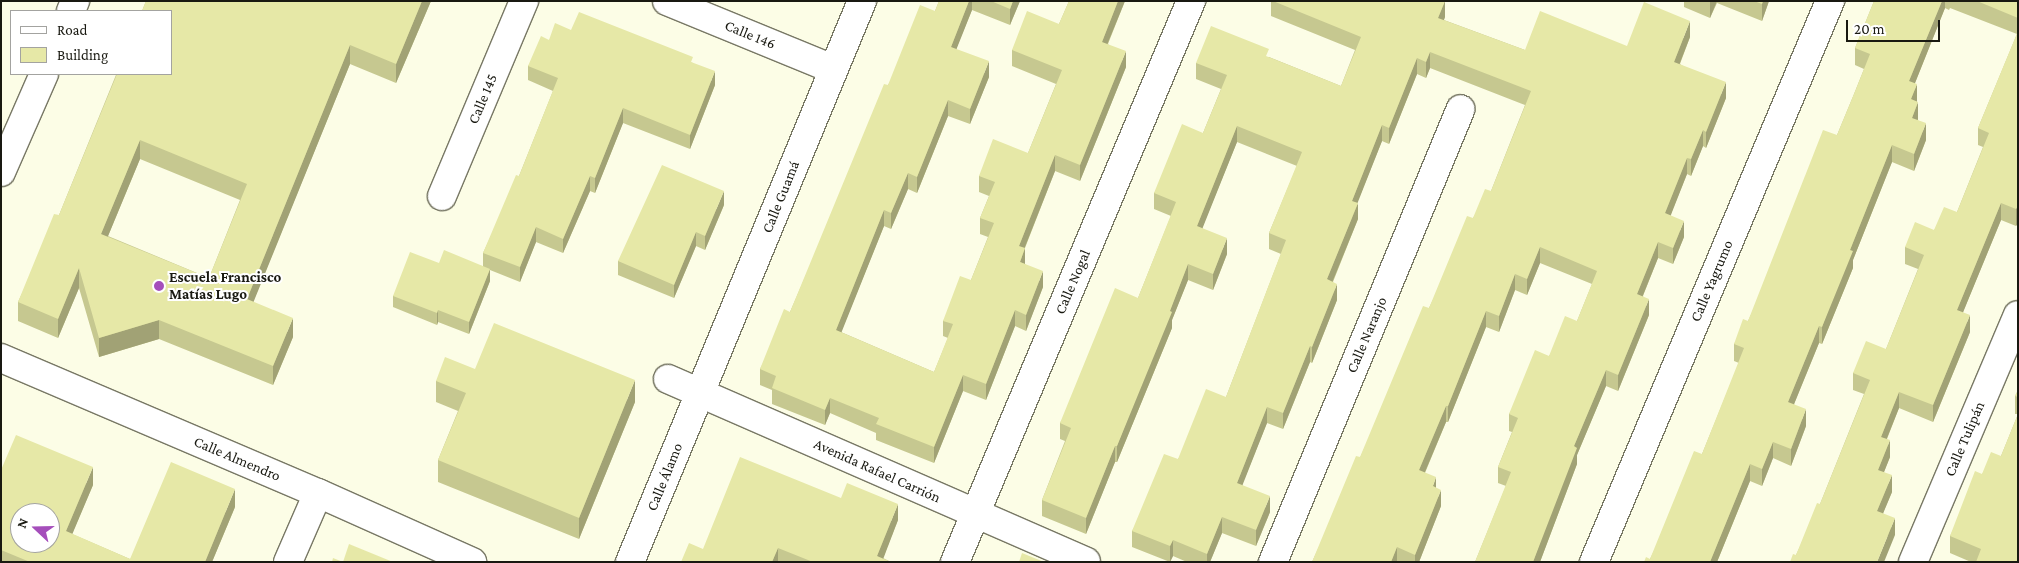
<!DOCTYPE html>
<meta charset="utf-8">
<style>
body{margin:0}
#map{position:relative;width:2019px;height:563px;overflow:hidden;background:#fcfde6;font-family:"Crimson Pro",serif}
div>[style]{position:absolute}
[style*='--x']{left:calc(var(--x)*1px);top:calc(var(--y)*1px);width:calc(var(--w)*1px);rotate:calc(var(--a)*1deg)}
.roads{filter:drop-shadow(1px 0 #787865) drop-shadow(-1px 0 #787865) drop-shadow(0 1px #787865) drop-shadow(0 -1px #787865)}
.minor>*{height:28px;margin:-14px;padding:0 14px;transform-origin:14px;border-radius:14px;background:#fff}
.wall>*{inset:0;background:#c6c890}
.shaded-wall>*{inset:0;background:#a1a275}
.building>*{inset:0;background:#e6e8a7}
.dots>*{width:14px;height:14px;translate:-50% -50%;box-sizing:border-box;border:2px solid #fff;border-radius:50%}
span{translate:-50% -50%;white-space:nowrap;text-align:center;line-height:1.15;-webkit-text-stroke:4px #fff;paint-order:stroke}
.street-label{font-size:15px;color:#191911}
.poi-label{font-size:15px;color:#191911;font-weight:700}
.left{translate:0 -50%;text-align:left}
.frame{position:absolute;inset:0;border:2px solid #191911;pointer-events:none}
.legend{position:absolute;left:10px;top:10px;width:162px;height:65px;box-sizing:border-box;background:#fff;border:1px solid #a3a3a0;margin:0;padding:6px 9px;list-style:none;font-size:15px;color:#191911}
.legend li{display:flex;align-items:center;gap:10px;height:25px}
.legend b{width:25px;border:1px solid #a3a3a0}
.north{position:absolute;left:10px;top:503px;width:50px;height:50px;box-sizing:border-box;background:#fff;border:1px solid #a3a3a0;border-radius:50%;rotate:291deg;font-size:14px;font-weight:700;line-height:20px;text-align:center;color:#191911}
.north::after{content:'';display:block;margin:auto;width:18px;height:22px;background:#a54ebb;clip-path:polygon(50% 0,100% 100%,50% 72%,0 100%)}
.scale{position:absolute;left:1846px;top:20px;width:94px;height:22px;box-sizing:border-box;border:2px solid #191911;border-top:0;padding-left:6px;font-size:15px;line-height:18px;white-space:nowrap;color:#191911;-webkit-text-stroke:4px #fff;paint-order:stroke}
</style>
<div id="map">
<div class="roads">
<div class="minor">
<i style="--x:667;--y:1;--w:179;--a:22.3"></i>
<i style="--x:71;--y:11;--w:11;--a:-68"></i>
<i style="--x:1;--y:172;--w:107;--a:-66.3"></i>
<i style="--x:442;--y:196;--w:212;--a:-67.2"></i>
<i style="--x:1;--y:358;--w:345;--a:23.1"></i>
<i style="--x:318;--y:493;--w:169;--a:24.1"></i>
<i style="--x:668;--y:379;--w:456;--a:23.6"></i>
<i style="--x:288;--y:562;--w:75;--a:-66.5"></i>
<i style="--x:630;--y:562;--w:607;--a:-67.53"></i>
<i style="--x:955;--y:562;--w:609;--a:-67.18"></i>
<i style="--x:1273;--y:562;--w:490;--a:-67.5"></i>
<i style="--x:1594;--y:562;--w:609;--a:-67.18"></i>
<i style="--x:1913;--y:562;--w:268;--a:-67"></i>
</div>
</div>
<div class="wall">
<i style="clip-path:polygon(evenodd,146px 1px,431px 1px,396px 83px,350px 64px,253px 302px,293px 337px,273px 385px,159px 339px,99px 357px,79px 288px,58px 338px,18px 321px,18px 302px,59px 215px,146px 1px,140px 159px,240px 200px,209px 278px,108px 236px,140px 159px)"></i>
<i style="clip-path:polygon(939px 1px,1020px 1px,1010px 25px,972px 10px,956px 49px,989px 77px,970px 124px,948px 116px,917px 193px,908px 189px,891px 229px,884px 226px,841px 332px,934px 372px,948px 338px,943px 336px,943px 321px,971px 280px,988px 237px,980px 234px,980px 218px,989px 196px,979px 192px,979px 176px,1028px 153px,1056px 84px,1012px 66px,1012px 50px,1059px 24px,1069px 1px,1125px 1px,1108px 44px,1126px 67px,1080px 181px,1055px 171px,1025px 248px,1025px 264px,1043px 287px,1026px 331px,1015px 326px,986px 400px,963px 391px,934px 463px,876px 440px,876px 433px,830px 413px,825px 425px,772px 404px,772px 390px,760px 385px,760px 369px,790px 312px,888px 85px,935px 11px)"></i>
<i style="clip-path:polygon(1271px 1px,1445px 1px,1445px 17px,1444px 20px,1525px 50px,1627px 46px,1690px 37px,1680px 64px,1726px 98px,1706px 148px,1703px 146px,1691px 176px,1687px 174px,1670px 216px,1684px 237px,1673px 264px,1658px 258px,1643px 296px,1649px 315px,1618px 391px,1606px 386px,1577px 455px,1577px 464px,1540px 562px,1475px 562px,1506px 486px,1498px 483px,1498px 467px,1512px 432px,1509px 431px,1509px 414px,1549px 356px,1577px 321px,1592px 284px,1540px 263px,1527px 295px,1515px 290px,1499px 332px,1486px 327px,1448px 422px,1446px 422px,1425px 473px,1436px 488px,1441px 506px,1419px 562px,1312px 562px,1429px 308px,1473px 218px,1491px 191px,1525px 105px,1430px 68px,1426px 78px,1417px 74px,1389px 144px,1382px 141px,1357px 203px,1358px 219px,1333px 282px,1337px 300px,1312px 363px,1310px 362px,1283px 429px,1267px 423px,1242px 485px,1270px 512px,1256px 546px,1222px 533px,1210px 562px,1187px 562px,1173px 556px,1170px 562px,1132px 547px,1132px 531px,1178px 459px,1226px 397px,1281px 254px,1269px 249px,1269px 233px,1297px 166px,1237px 142px,1202px 228px,1227px 254px,1213px 290px,1188px 280px,1172px 320px,1172px 328px,1117px 462px,1115px 462px,1086px 534px,1042px 516px,1042px 500px,1065px 441px,1060px 439px,1060px 423px,1138px 298px,1171px 216px,1154px 209px,1154px 193px,1203px 133px,1221px 89px,1196px 79px,1196px 63px,1269px 57px,1341px 86px,1355px 50px,1271px 16px)"></i>
<i style="clip-path:polygon(1684px 1px,1769px 1px,1762px 21px,1717px 3px,1710px 18px,1684px 7px)"></i>
<i style="clip-path:polygon(1874px 1px,2018px 1px,2018px 223px,2016px 226px,2001px 220px,1963px 312px,1970px 332px,1933px 422px,1899px 408px,1887px 439px,1890px 457px,1884px 472px,1892px 492px,1883px 513px,1895px 535px,1796px 555px,1820px 504px,1864px 394px,1853px 390px,1853px 373px,1886px 349px,1918px 269px,1905px 264px,1905px 247px,1934px 230px,1957px 212px,1983px 147px,1978px 145px,1978px 128px,2017px 34px,1950px 8px,1949px 10px,1945px 8px,1915px 83px,1918px 120px,1926px 140px,1914px 171px,1892px 162px,1853px 260px,1853px 268px,1822px 344px,1819px 343px,1794px 404px,1806px 426px,1791px 466px,1773px 458px,1762px 486px,1750px 481px,1717px 562px,1644px 562px,1650px 559px,1702px 454px,1739px 363px,1734px 361px,1734px 344px,1748px 321px,1837px 135px,1854px 94px,1864px 69px,1855px 65px,1855px 48px)"></i>
<i style="clip-path:polygon(571px 30px,693px 63px,715px 85px,690px 149px,623px 123px,595px 193px,590px 191px,563px 253px,536px 242px,520px 282px,490px 270px,490px 281px,469px 334px,438px 322px,437px 325px,393px 307px,393px 296px,439px 263px,483px 266px,483px 253px,519px 176px,553px 91px,528px 80px,528px 66px,549px 40px)"></i>
<i style="clip-path:polygon(724px 205px,705px 250px,696px 246px,674px 298px,618px 275px,618px 261px)"></i>
<i style="clip-path:polygon(475px 369px,635px 402px,579px 539px,438px 482px,438px 460px,458px 411px,436px 402px,436px 381px)"></i>
<i style="clip-path:polygon(2018px 390px,2018px 562px,1971px 562px,1950px 553px,1950px 536px,1982px 474px,2001px 456px,2018px 414px,2015px 414px,2015px 396px)"></i>
<i style="clip-path:polygon(1px 470px,93px 485px,72px 534px,130px 559px,235px 507px,212px 562px,1px 562px)"></i>
<i style="clip-path:polygon(898px 520px,883px 558px,891px 562px,681px 562px,703px 549px)"></i>
</div>
<div class="shaded-wall">
<i style="clip-path:polygon(422px 1px,431px 1px,396px 83px,396px 64px)"></i>
<i style="clip-path:polygon(969px 1px,972px 1px,972px 10px,951px 63px,951px 47px)"></i>
<i style="clip-path:polygon(1013px 1px,1020px 1px,1010px 25px,1010px 9px)"></i>
<i style="clip-path:polygon(1118px 1px,1125px 1px,1102px 57px,1102px 42px)"></i>
<i style="clip-path:polygon(1445px 1px,1445px 17px,1438px 34px,1438px 18px)"></i>
<i style="clip-path:polygon(1710px 1px,1717px 1px,1710px 18px)"></i>
<i style="clip-path:polygon(1763px 1px,1769px 1px,1762px 21px,1762px 4px)"></i>
<i style="clip-path:polygon(1942px 1px,1945px 1px,1945px 8px,1909px 98px,1909px 81px)"></i>
<i style="clip-path:polygon(1690px 21px,1690px 37px,1674px 78px,1674px 62px)"></i>
<i style="clip-path:polygon(350px 45px,350px 64px,247px 318px,247px 299px)"></i>
<i style="clip-path:polygon(1126px 51px,1126px 67px,1080px 181px,1080px 165px)"></i>
<i style="clip-path:polygon(1430px 52px,1430px 68px,1426px 78px,1426px 62px)"></i>
<i style="clip-path:polygon(1417px 58px,1417px 74px,1389px 144px,1389px 128px)"></i>
<i style="clip-path:polygon(989px 61px,989px 77px,970px 124px,970px 109px)"></i>
<i style="clip-path:polygon(715px 71px,715px 85px,690px 149px,690px 135px)"></i>
<i style="clip-path:polygon(1726px 82px,1726px 98px,1706px 148px,1706px 132px)"></i>
<i style="clip-path:polygon(1917px 84px,1917px 101px,1911px 116px,1911px 99px)"></i>
<i style="clip-path:polygon(948px 100px,948px 116px,917px 193px,917px 177px)"></i>
<i style="clip-path:polygon(1918px 102px,1918px 119px,1912px 135px,1912px 118px)"></i>
<i style="clip-path:polygon(623px 108px,623px 123px,595px 193px,595px 178px)"></i>
<i style="clip-path:polygon(1926px 123px,1926px 140px,1914px 171px,1914px 154px)"></i>
<i style="clip-path:polygon(1382px 125px,1382px 141px,1352px 217px,1352px 201px)"></i>
<i style="clip-path:polygon(1237px 126px,1237px 142px,1197px 242px,1197px 226px)"></i>
<i style="clip-path:polygon(1703px 130px,1703px 146px,1691px 176px,1691px 159px)"></i>
<i style="clip-path:polygon(140px 140px,140px 159px,101px 253px,101px 234px)"></i>
<i style="clip-path:polygon(1892px 145px,1892px 162px,1853px 260px,1853px 268px,1822px 344px,1822px 327px,1850px 250px)"></i>
<i style="clip-path:polygon(1055px 155px,1055px 171px,1019px 262px,1019px 246px)"></i>
<i style="clip-path:polygon(1687px 158px,1687px 174px,1665px 230px,1665px 213px)"></i>
<i style="clip-path:polygon(908px 173px,908px 189px,891px 229px,891px 213px)"></i>
<i style="clip-path:polygon(590px 176px,590px 191px,563px 253px,563px 239px)"></i>
<i style="clip-path:polygon(724px 191px,724px 205px,705px 250px,705px 236px)"></i>
<i style="clip-path:polygon(1358px 203px,1358px 219px,1327px 295px,1327px 279px)"></i>
<i style="clip-path:polygon(2001px 203px,2001px 220px,1957px 327px,1957px 310px)"></i>
<i style="clip-path:polygon(2018px 206px,2018px 223px,2016px 226px,2016px 209px)"></i>
<i style="clip-path:polygon(884px 210px,884px 226px,836px 346px,836px 330px)"></i>
<i style="clip-path:polygon(1684px 221px,1684px 237px,1673px 264px,1673px 248px)"></i>
<i style="clip-path:polygon(536px 227px,536px 242px,520px 282px,520px 267px)"></i>
<i style="clip-path:polygon(696px 232px,696px 246px,674px 298px,674px 285px)"></i>
<i style="clip-path:polygon(1227px 238px,1227px 254px,1213px 290px,1213px 274px)"></i>
<i style="clip-path:polygon(1658px 242px,1658px 258px,1637px 310px,1637px 294px)"></i>
<i style="clip-path:polygon(1540px 247px,1540px 263px,1527px 295px,1527px 279px)"></i>
<i style="clip-path:polygon(1025px 248px,1025px 264px,1020px 262px)"></i>
<i style="clip-path:polygon(1188px 264px,1188px 280px,1172px 320px,1172px 328px,1117px 462px,1117px 446px)"></i>
<i style="clip-path:polygon(79px 268px,79px 288px,58px 338px,58px 319px)"></i>
<i style="clip-path:polygon(490px 269px,490px 281px,469px 334px,469px 322px)"></i>
<i style="clip-path:polygon(1043px 271px,1043px 287px,1026px 331px,1026px 315px)"></i>
<i style="clip-path:polygon(1515px 274px,1515px 290px,1499px 332px,1499px 316px)"></i>
<i style="clip-path:polygon(1337px 284px,1337px 300px,1312px 363px,1312px 347px)"></i>
<i style="clip-path:polygon(1649px 299px,1649px 315px,1618px 391px,1618px 375px)"></i>
<i style="clip-path:polygon(438px 310px,438px 322px,437px 325px,437px 313px)"></i>
<i style="clip-path:polygon(1015px 310px,1015px 326px,986px 400px,986px 384px)"></i>
<i style="clip-path:polygon(1486px 311px,1486px 327px,1448px 422px,1448px 406px)"></i>
<i style="clip-path:polygon(1970px 315px,1970px 332px,1933px 422px,1933px 405px)"></i>
<i style="clip-path:polygon(293px 318px,293px 337px,273px 385px,273px 366px)"></i>
<i style="clip-path:polygon(159px 320px,159px 339px,99px 357px,99px 338px)"></i>
<i style="clip-path:polygon(1819px 326px,1819px 343px,1788px 419px,1788px 402px)"></i>
<i style="clip-path:polygon(1310px 346px,1310px 362px,1283px 429px,1283px 413px)"></i>
<i style="clip-path:polygon(1606px 370px,1606px 386px,1577px 455px,1577px 464px,1540px 562px,1533px 562px,1574px 446px)"></i>
<i style="clip-path:polygon(963px 375px,963px 391px,934px 463px,934px 447px)"></i>
<i style="clip-path:polygon(635px 380px,635px 402px,579px 539px,579px 518px)"></i>
<i style="clip-path:polygon(1899px 392px,1899px 408px,1881px 453px,1881px 437px)"></i>
<i style="clip-path:polygon(830px 398px,830px 413px,825px 425px,825px 410px)"></i>
<i style="clip-path:polygon(1446px 406px,1446px 422px,1419px 486px,1419px 470px)"></i>
<i style="clip-path:polygon(1267px 407px,1267px 423px,1237px 499px,1237px 483px)"></i>
<i style="clip-path:polygon(1806px 409px,1806px 426px,1791px 466px,1791px 449px)"></i>
<i style="clip-path:polygon(1890px 440px,1890px 457px,1878px 487px,1878px 470px)"></i>
<i style="clip-path:polygon(1773px 442px,1773px 458px,1762px 486px,1762px 469px)"></i>
<i style="clip-path:polygon(1115px 446px,1115px 462px,1086px 534px,1086px 518px)"></i>
<i style="clip-path:polygon(1750px 464px,1750px 481px,1717px 562px,1710px 562px)"></i>
<i style="clip-path:polygon(93px 467px,93px 485px,66px 549px,66px 531px)"></i>
<i style="clip-path:polygon(1892px 475px,1892px 492px,1877px 528px,1877px 511px)"></i>
<i style="clip-path:polygon(1436px 477px,1436px 493px,1433px 486px)"></i>
<i style="clip-path:polygon(235px 489px,235px 507px,212px 562px,205px 562px)"></i>
<i style="clip-path:polygon(1441px 490px,1441px 506px,1419px 562px,1415px 562px,1415px 555px)"></i>
<i style="clip-path:polygon(1270px 496px,1270px 512px,1256px 546px,1256px 530px)"></i>
<i style="clip-path:polygon(898px 504px,898px 520px,882px 562px,877px 556px)"></i>
<i style="clip-path:polygon(1222px 517px,1222px 533px,1210px 562px,1207px 562px,1207px 554px)"></i>
<i style="clip-path:polygon(1895px 518px,1895px 535px,1884px 562px,1877px 562px)"></i>
<i style="clip-path:polygon(1173px 540px,1173px 556px,1170px 562px,1170px 546px)"></i>
<i style="clip-path:polygon(1397px 547px,1397px 562px,1391px 562px)"></i>
<i style="clip-path:polygon(778px 548px,778px 562px,772px 562px)"></i>
</div>
<div class="building">
<i style="clip-path:polygon(evenodd,146px 1px,422px 1px,396px 64px,350px 45px,247px 299px,293px 318px,273px 366px,159px 320px,99px 338px,79px 268px,58px 319px,18px 302px,54px 214px,59px 215px,117px 74px,171px 74px,171px 11px,142px 11px,146px 1px,140px 140px,247px 184px,209px 278px,101px 234px,140px 140px)"></i>
<i style="clip-path:polygon(939px 1px,969px 1px,951px 47px,989px 61px,970px 109px,948px 100px,917px 177px,908px 173px,891px 213px,884px 210px,836px 330px,934px 372px,953px 324px,943px 321px,960px 276px,971px 280px,994px 223px,980px 218px,995px 182px,979px 176px,993px 139px,1028px 153px,1062px 70px,1012px 50px,1027px 11px,1059px 24px,1069px 1px,1118px 1px,1102px 42px,1126px 51px,1080px 165px,1055px 155px,1019px 246px,1025px 248px,1020px 262px,1043px 271px,1026px 315px,1015px 310px,986px 384px,963px 375px,934px 447px,876px 424px,879px 418px,830px 398px,825px 410px,772px 388px,776px 376px,760px 369px,784px 309px,790px 312px,884px 84px,888px 85px,920px 5px,935px 11px)"></i>
<i style="clip-path:polygon(991px 1px,1013px 1px,1010px 9px)"></i>
<i style="clip-path:polygon(1273px 1px,1445px 1px,1438px 18px,1525px 50px,1540px 11px,1627px 46px,1644px 2px,1690px 21px,1674px 62px,1726px 82px,1706px 132px,1703px 130px,1691px 159px,1687px 158px,1665px 213px,1684px 221px,1673px 248px,1658px 242px,1637px 294px,1649px 299px,1618px 375px,1606px 370px,1574px 446px,1577px 448px,1533px 562px,1475px 562px,1511px 472px,1498px 467px,1518px 418px,1509px 414px,1535px 350px,1549px 356px,1565px 316px,1577px 321px,1597px 271px,1540px 247px,1527px 279px,1515px 274px,1499px 316px,1486px 311px,1448px 406px,1446px 406px,1419px 470px,1436px 477px,1433px 486px,1441px 490px,1415px 555px,1397px 547px,1391px 562px,1312px 562px,1356px 456px,1360px 457px,1423px 306px,1429px 308px,1467px 216px,1473px 218px,1485px 189px,1491px 191px,1531px 91px,1430px 52px,1426px 62px,1417px 58px,1389px 128px,1382px 125px,1352px 201px,1358px 203px,1327px 279px,1337px 284px,1312px 347px,1310px 346px,1283px 413px,1267px 407px,1237px 483px,1270px 496px,1256px 530px,1222px 517px,1207px 554px,1173px 540px,1170px 546px,1132px 531px,1164px 454px,1178px 459px,1206px 389px,1226px 397px,1286px 240px,1269px 233px,1302px 152px,1237px 126px,1197px 226px,1227px 238px,1213px 274px,1188px 264px,1170px 311px,1172px 312px,1117px 446px,1115px 446px,1086px 518px,1042px 500px,1071px 428px,1060px 423px,1115px 288px,1138px 298px,1176px 202px,1154px 193px,1182px 124px,1203px 133px,1227px 75px,1196px 63px,1211px 26px,1269px 49px,1266px 56px,1341px 86px,1361px 37px)"></i>
<i style="clip-path:polygon(1754px 1px,1763px 1px,1762px 4px)"></i>
<i style="clip-path:polygon(1874px 1px,1942px 1px,1909px 81px,1917px 84px,1911px 99px,1918px 102px,1912px 118px,1926px 123px,1914px 154px,1892px 145px,1850px 250px,1853px 251px,1822px 327px,1819px 326px,1788px 402px,1806px 409px,1791px 449px,1773px 442px,1762px 469px,1750px 464px,1710px 562px,1644px 562px,1646px 557px,1650px 559px,1694px 451px,1702px 454px,1744px 348px,1734px 344px,1743px 319px,1748px 321px,1823px 130px,1837px 135px,1854px 94px,1870px 54px,1855px 48px)"></i>
<i style="clip-path:polygon(1977px 1px,2018px 1px,2018px 18px)"></i>
<i style="clip-path:polygon(579px 12px,693px 57px,691px 62px,715px 71px,690px 135px,623px 108px,595px 178px,590px 176px,563px 239px,536px 227px,520px 267px,483px 253px,516px 175px,519px 176px,558px 78px,528px 66px,541px 36px,549px 40px,555px 23px,571px 30px)"></i>
<i style="clip-path:polygon(2018px 31px,2018px 206px,2016px 209px,2001px 203px,1957px 310px,1970px 315px,1933px 405px,1899px 392px,1881px 437px,1890px 440px,1878px 470px,1892px 475px,1877px 511px,1895px 518px,1877px 562px,1790px 562px,1793px 554px,1796px 555px,1817px 503px,1820px 504px,1870px 380px,1853px 373px,1866px 341px,1886px 349px,1924px 255px,1905px 247px,1915px 222px,1934px 230px,1944px 207px,1957px 212px,1989px 133px,1978px 128px)"></i>
<i style="clip-path:polygon(662px 165px,724px 191px,705px 236px,696px 232px,674px 285px,618px 261px)"></i>
<i style="clip-path:polygon(444px 250px,490px 269px,469px 322px,438px 310px,437px 313px,393px 296px,410px 252px,439px 263px)"></i>
<i style="clip-path:polygon(494px 323px,635px 380px,579px 518px,438px 460px,466px 393px,436px 381px,445px 357px,475px 369px)"></i>
<i style="clip-path:polygon(2018px 390px,2018px 397px,2015px 396px)"></i>
<i style="clip-path:polygon(2018px 414px,2018px 562px,1976px 562px,1981px 549px,1950px 536px,1975px 471px,1982px 474px,1991px 452px,2001px 456px)"></i>
<i style="clip-path:polygon(evenodd,16px 435px,93px 467px,66px 531px,130px 559px,171px 462px,235px 489px,205px 562px,30px 562px,1px 550px,1px 470px,16px 435px,20px 513px,50px 513px,50px 543px,20px 543px,20px 513px)"></i>
<i style="clip-path:polygon(740px 457px,841px 498px,847px 483px,898px 504px,877px 556px,891px 562px,813px 562px,778px 548px,772px 562px,681px 562px,689px 543px,703px 549px)"></i>
<i style="clip-path:polygon(349px 544px,393px 562px,332px 562px,333px 558px,343px 562px)"></i>
<i style="clip-path:polygon(1022px 553px,1044px 562px,1019px 562px)"></i>
</div>
<div class="dots">
<i style="left:159px;top:286px;background:#a54ebb"></i>
</div>
<div class="street-label">
<span style="left:750px;top:35px;rotate:22deg">Calle 146</span>
<span style="left:483px;top:99px;rotate:-67deg">Calle 145</span>
<span style="left:781px;top:197px;rotate:-68deg">Calle Guamá</span>
<span style="left:1712px;top:281px;rotate:-67deg">Calle Yagrumo</span>
<span style="left:1073px;top:282px;rotate:-67deg">Calle Nogal</span>
<span style="left:1367px;top:335px;rotate:-67deg">Calle Naranjo</span>
<span style="left:1965px;top:439px;rotate:-67deg">Calle Tulipán</span>
<span style="left:237px;top:459px;rotate:23deg">Calle Almendro</span>
<span style="left:877px;top:471px;rotate:24deg">Avenida Rafael Carrión</span>
<span style="left:665px;top:477px;rotate:-68deg">Calle Álamo</span>
</div>
<div class="poi-label">
<span class="left" style="left:169px;top:286px">Escuela Francisco<br>Matías Lugo</span>
</div>
<div class="frame"></div>
<ul class="legend">
<li><b style="height:6px;background:#fff"></b>Road</li>
<li><b style="height:14px;background:#e6e8a7"></b>Building</li>
</ul>
<div class="north">N</div>
<div class="scale">20 m</div>
</div>
